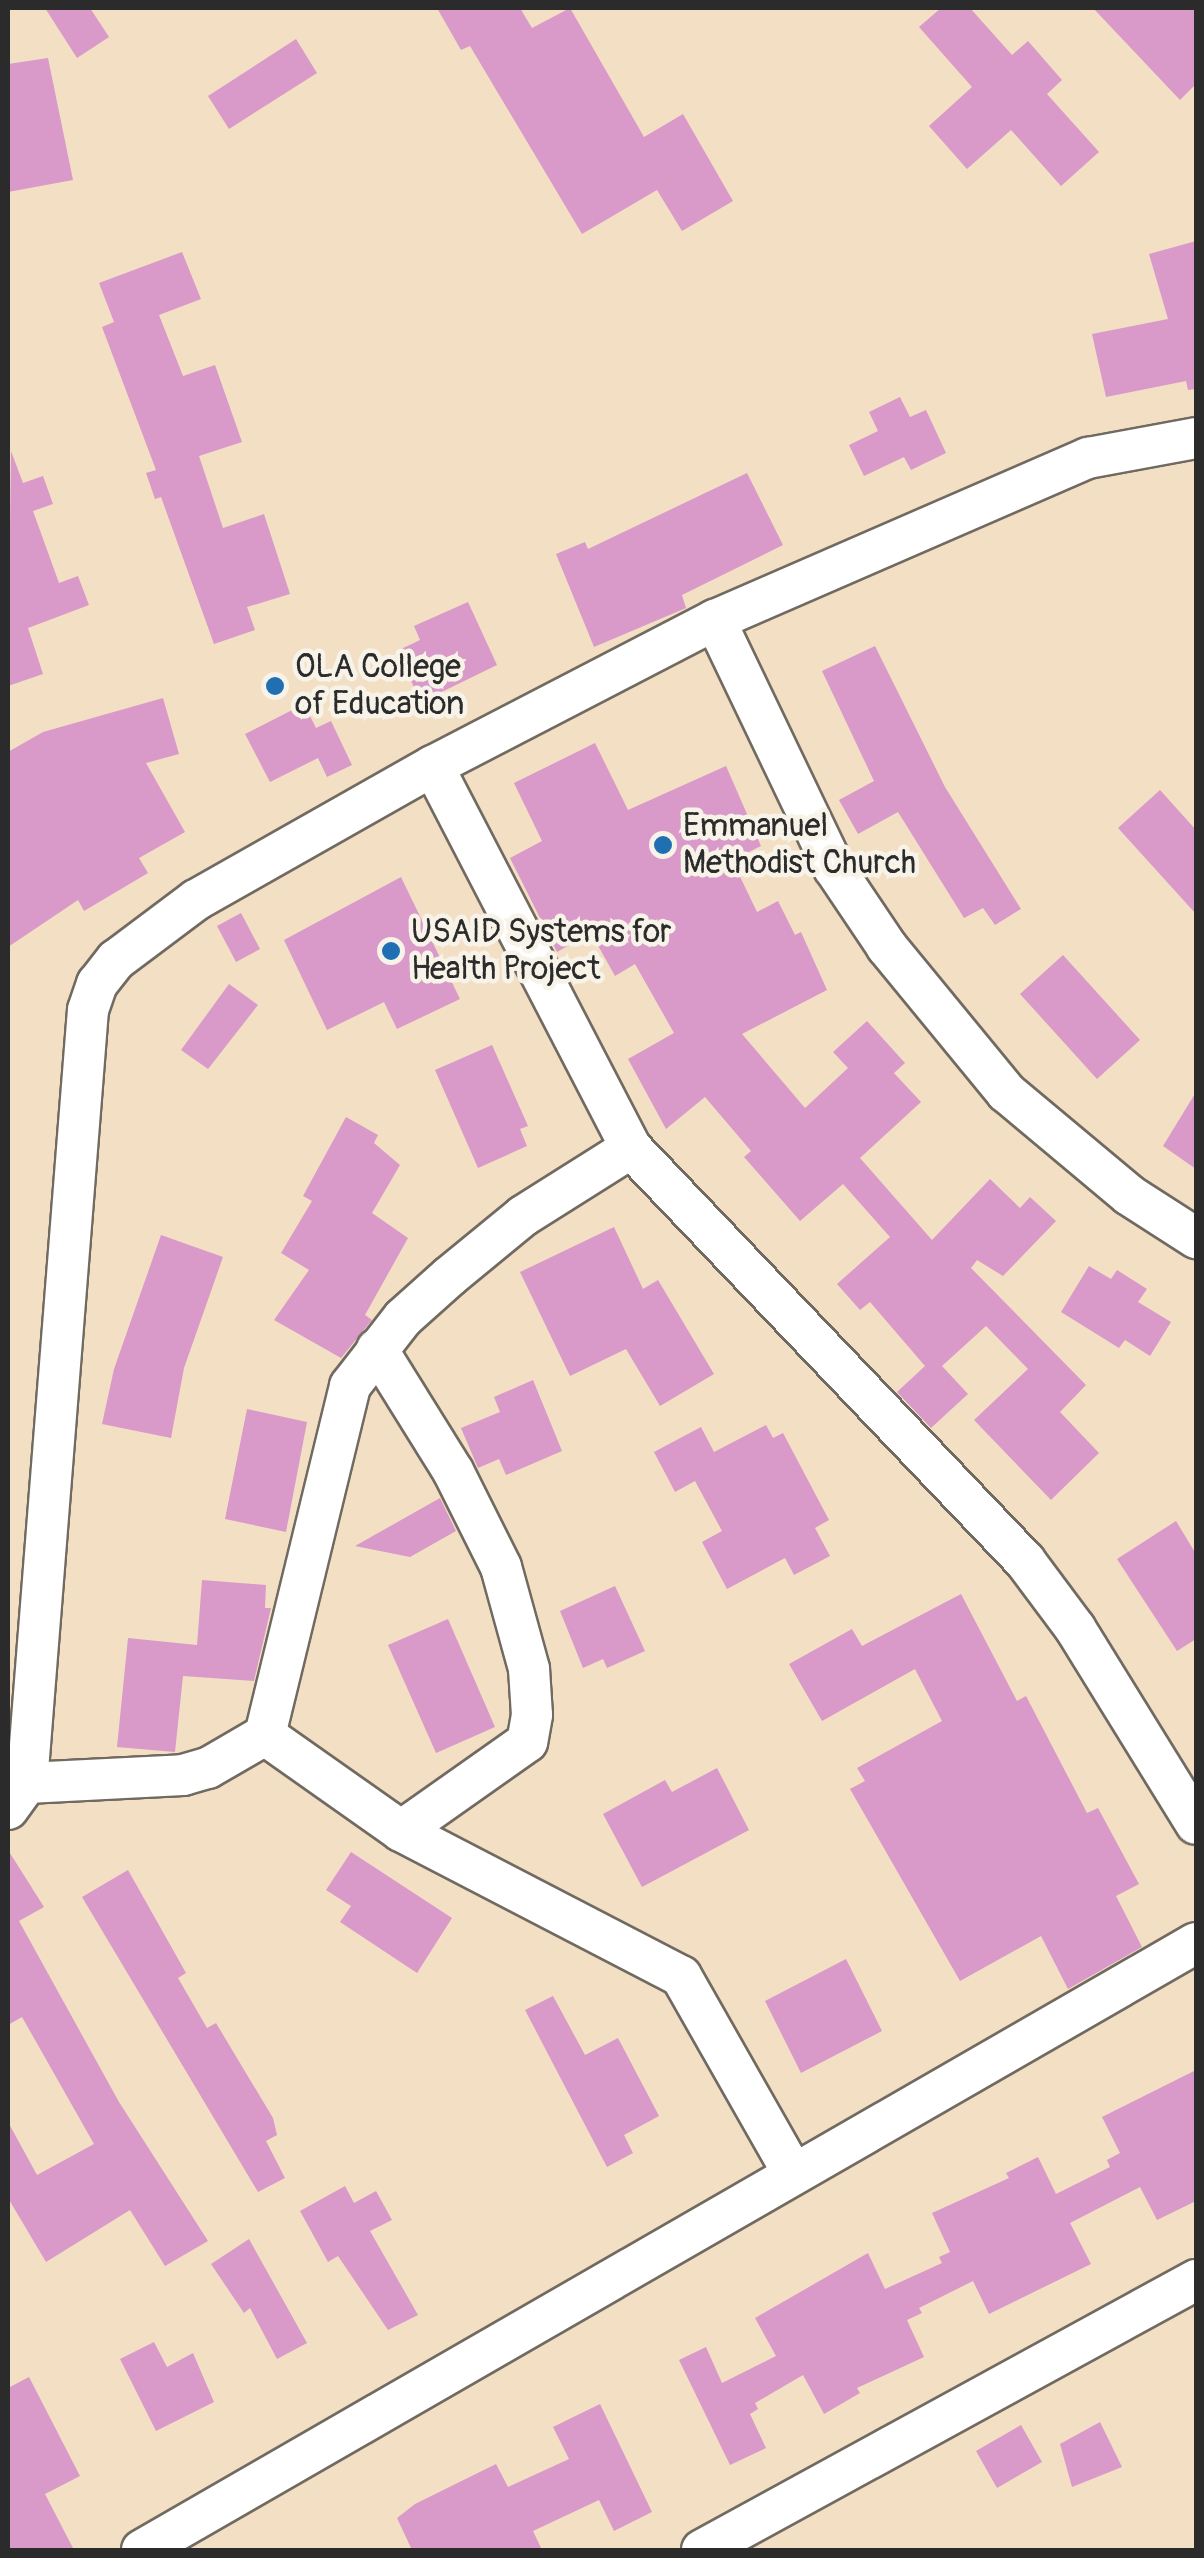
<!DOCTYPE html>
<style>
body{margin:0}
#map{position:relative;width:1204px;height:2558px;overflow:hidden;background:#f2dfc4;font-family:Pangolin,sans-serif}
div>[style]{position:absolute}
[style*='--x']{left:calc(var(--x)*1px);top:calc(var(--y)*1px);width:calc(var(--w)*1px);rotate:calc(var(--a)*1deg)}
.building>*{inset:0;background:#d99ac9}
.roads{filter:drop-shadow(2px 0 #716a61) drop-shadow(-2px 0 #716a61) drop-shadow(0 2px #716a61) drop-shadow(0 -2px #716a61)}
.street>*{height:40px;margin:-20px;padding:0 20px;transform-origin:20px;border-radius:20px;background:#fff}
.dots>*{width:28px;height:28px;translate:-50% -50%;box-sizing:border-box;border:5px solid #f7f3e8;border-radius:50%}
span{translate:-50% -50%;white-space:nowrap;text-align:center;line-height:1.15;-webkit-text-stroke:9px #f7f3e8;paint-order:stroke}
.poi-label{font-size:32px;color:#2b2b2b}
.left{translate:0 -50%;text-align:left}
.frame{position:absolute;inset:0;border:10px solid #2b2b2b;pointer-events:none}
</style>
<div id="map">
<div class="building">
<i style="clip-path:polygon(45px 8px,90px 8px,109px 37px,77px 58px)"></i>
<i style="clip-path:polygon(437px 8px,520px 8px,532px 28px,570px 8px,644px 137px,683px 114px,733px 201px,682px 231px,657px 190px,582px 234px,470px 46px,461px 50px)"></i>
<i style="clip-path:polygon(941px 8px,970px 8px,1012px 55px,1028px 41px,1062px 80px,1047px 94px,1099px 152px,1061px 186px,1011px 130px,967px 169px,929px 126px,972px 87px,919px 27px)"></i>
<i style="clip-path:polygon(1093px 8px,1196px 8px,1196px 84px,1180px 100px)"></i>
<i style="clip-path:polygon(296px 39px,317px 73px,229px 129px,208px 96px)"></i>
<i style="clip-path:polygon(48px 58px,73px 180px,8px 192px,8px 64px)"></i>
<i style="clip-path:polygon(1196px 241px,1196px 389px,1188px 390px,1186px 381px,1106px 397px,1092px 334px,1168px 319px,1149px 254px)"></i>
<i style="clip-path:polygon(182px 252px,201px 299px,159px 315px,183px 376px,215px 365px,242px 442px,199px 456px,223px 528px,264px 514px,290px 594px,247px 607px,255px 630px,214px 644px,161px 497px,155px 499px,146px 473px,156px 470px,102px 327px,114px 322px,99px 283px)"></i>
<i style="clip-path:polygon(900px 397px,910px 417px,926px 410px,946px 453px,911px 470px,904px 457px,864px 476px,849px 445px,878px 431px,869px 412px)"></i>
<i style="clip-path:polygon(11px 451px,23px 483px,43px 476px,53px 504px,33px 511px,59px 583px,78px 576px,89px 605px,28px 628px,43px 674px,8px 686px)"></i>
<i style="clip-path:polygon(747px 473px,783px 545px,682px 595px,686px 608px,594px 647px,556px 554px,585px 542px,588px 549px)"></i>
<i style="clip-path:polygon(468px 602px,497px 665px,421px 702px,397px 651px,420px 640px,414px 626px)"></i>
<i style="clip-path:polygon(875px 646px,945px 787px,1021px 909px,995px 925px,983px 908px,964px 918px,898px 812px,858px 834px,839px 800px,874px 781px,822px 671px)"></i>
<i style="clip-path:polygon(163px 698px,179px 754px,146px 763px,185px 832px,139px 858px,148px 873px,84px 911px,78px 900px,8px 947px,8px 752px,43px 732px)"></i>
<i style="clip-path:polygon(304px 704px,316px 728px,331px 721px,352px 765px,327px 777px,318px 758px,270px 782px,245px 734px)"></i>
<i style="clip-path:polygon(595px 743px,628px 810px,726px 766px,761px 846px,732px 860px,757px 912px,778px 901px,795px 935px,801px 932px,827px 990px,742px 1034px,805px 1108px,848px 1068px,833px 1052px,867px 1021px,905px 1063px,894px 1073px,921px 1102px,860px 1158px,932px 1240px,990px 1179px,1020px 1208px,1030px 1197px,1056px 1221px,1003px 1276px,977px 1260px,971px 1268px,1086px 1385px,1060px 1412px,1099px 1453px,1051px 1500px,974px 1420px,1028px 1369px,986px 1326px,942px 1366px,968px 1394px,931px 1428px,897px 1392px,925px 1366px,870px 1302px,860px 1310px,837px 1284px,890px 1237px,843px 1184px,800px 1221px,744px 1157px,751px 1151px,705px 1097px,666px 1129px,628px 1059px,674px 1033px,635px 964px,615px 976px,591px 933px,557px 952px,510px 858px,542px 841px,514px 783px)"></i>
<i style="clip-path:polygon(1160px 790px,1196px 830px,1196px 914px,1118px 828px)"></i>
<i style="clip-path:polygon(401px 877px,460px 999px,397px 1029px,384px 1002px,327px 1030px,284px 940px)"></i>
<i style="clip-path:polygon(241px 913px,260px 949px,236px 962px,217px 926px)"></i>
<i style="clip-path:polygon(1063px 955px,1140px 1040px,1097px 1079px,1020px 994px)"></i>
<i style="clip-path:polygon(229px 984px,258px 1005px,208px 1069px,181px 1050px)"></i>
<i style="clip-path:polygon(492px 1045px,528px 1126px,520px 1129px,527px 1146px,478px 1168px,435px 1070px)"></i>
<i style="clip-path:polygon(1196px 1092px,1196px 1169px,1163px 1146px)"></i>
<i style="clip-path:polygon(346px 1117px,378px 1135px,374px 1143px,400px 1165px,372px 1213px,408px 1238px,365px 1315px,372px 1320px,341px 1358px,274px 1320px,309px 1270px,281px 1253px,312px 1201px,303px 1196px)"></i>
<i style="clip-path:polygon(614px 1227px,643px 1289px,658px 1280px,714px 1374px,660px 1406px,626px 1349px,570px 1376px,520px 1272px)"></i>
<i style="clip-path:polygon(161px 1235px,223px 1257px,184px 1368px,171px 1438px,102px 1424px,114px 1369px)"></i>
<i style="clip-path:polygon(1089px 1266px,1111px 1279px,1117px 1270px,1147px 1289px,1138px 1302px,1171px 1322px,1150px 1356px,1125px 1340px,1119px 1348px,1061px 1312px)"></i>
<i style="clip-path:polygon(533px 1380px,562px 1451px,506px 1475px,499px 1459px,478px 1468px,461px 1428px,500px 1412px,494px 1397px)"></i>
<i style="clip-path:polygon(247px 1409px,307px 1422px,286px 1532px,225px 1519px)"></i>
<i style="clip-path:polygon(766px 1425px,773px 1438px,783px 1433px,829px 1520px,815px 1528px,830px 1556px,794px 1575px,785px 1558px,727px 1589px,702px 1542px,722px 1531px,695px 1481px,675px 1492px,654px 1452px,701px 1427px,714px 1452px)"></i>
<i style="clip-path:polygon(440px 1498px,456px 1531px,410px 1557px,355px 1546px)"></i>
<i style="clip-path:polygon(1176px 1521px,1196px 1554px,1196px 1639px,1177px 1651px,1117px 1559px)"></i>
<i style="clip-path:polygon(202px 1580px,266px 1585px,265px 1608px,271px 1608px,254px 1681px,183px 1676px,175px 1752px,117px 1747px,128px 1638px,197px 1645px)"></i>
<i style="clip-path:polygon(615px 1586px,645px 1651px,607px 1668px,603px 1659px,583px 1668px,560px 1611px)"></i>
<i style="clip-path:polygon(961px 1594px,1017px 1701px,1026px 1696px,1087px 1813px,1098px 1808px,1139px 1884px,1116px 1896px,1142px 1947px,1068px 1989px,1041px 1936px,960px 1981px,850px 1789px,865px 1781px,857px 1768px,942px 1721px,915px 1669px,822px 1721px,789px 1664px,852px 1629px,862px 1646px)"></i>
<i style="clip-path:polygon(448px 1619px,495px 1727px,436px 1753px,388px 1645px)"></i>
<i style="clip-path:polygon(717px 1768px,749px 1830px,642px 1887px,603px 1814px,665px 1780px,672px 1792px)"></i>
<i style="clip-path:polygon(8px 1850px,44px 1907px,19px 1921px,119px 2102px,208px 2241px,165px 2266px,130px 2210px,46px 2262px,8px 2198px,8px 2122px,37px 2175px,94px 2144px,22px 2017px,8px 2025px)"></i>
<i style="clip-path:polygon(351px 1852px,452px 1918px,417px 1973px,340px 1922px,351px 1906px,326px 1890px)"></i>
<i style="clip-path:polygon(128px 1870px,186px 1973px,178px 1978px,207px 2028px,216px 2023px,273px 2118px,277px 2135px,266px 2141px,285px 2178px,258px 2192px,82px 1897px)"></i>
<i style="clip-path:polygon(846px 1959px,882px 2031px,801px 2073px,765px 2001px)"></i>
<i style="clip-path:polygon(553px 1996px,585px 2055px,618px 2038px,659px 2116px,624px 2135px,633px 2153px,607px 2167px,525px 2010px)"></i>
<i style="clip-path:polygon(1196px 2070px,1196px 2201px,1157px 2220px,1140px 2187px,1070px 2223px,1091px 2264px,989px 2314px,973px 2281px,919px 2308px,922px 2313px,907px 2320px,924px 2357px,857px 2388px,860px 2393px,824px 2414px,803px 2375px,755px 2403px,758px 2409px,750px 2414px,766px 2448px,730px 2465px,679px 2360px,706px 2347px,722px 2383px,776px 2356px,755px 2318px,868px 2253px,885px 2289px,942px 2263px,939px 2257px,950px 2252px,932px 2213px,1009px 2178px,1006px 2173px,1038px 2157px,1056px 2194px,1110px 2167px,1107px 2160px,1120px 2153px,1102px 2117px)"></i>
<i style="clip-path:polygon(345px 2186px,354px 2203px,376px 2191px,392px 2220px,370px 2231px,418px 2315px,388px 2330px,338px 2256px,328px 2262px,300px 2211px)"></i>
<i style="clip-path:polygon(249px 2239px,307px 2343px,277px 2359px,250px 2308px,244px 2313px,211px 2264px)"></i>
<i style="clip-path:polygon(154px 2342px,167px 2367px,193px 2353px,214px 2402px,156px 2431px,120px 2359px)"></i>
<i style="clip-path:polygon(29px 2377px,80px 2476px,45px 2494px,74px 2550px,8px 2550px,8px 2388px)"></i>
<i style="clip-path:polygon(600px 2404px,652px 2512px,614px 2531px,599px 2500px,533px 2531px,542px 2550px,412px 2550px,397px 2518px,415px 2504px,496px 2464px,508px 2487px,569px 2459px,553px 2427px)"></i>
<i style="clip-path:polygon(1100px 2422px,1122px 2467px,1072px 2487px,1060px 2444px)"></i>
<i style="clip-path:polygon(1021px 2425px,1042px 2462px,997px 2488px,976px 2451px)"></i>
</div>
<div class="roads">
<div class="street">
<i style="--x:715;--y:620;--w:275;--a:64.4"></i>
<i style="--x:834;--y:868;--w:95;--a:56.1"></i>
<i style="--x:887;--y:947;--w:188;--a:50.6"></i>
<i style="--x:1006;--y:1092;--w:160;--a:39.9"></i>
<i style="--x:1129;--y:1195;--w:80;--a:32.7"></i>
<i style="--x:433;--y:766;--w:430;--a:62.6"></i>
<i style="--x:631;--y:1148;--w:571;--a:46.35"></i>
<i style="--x:1025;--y:1561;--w:84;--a:53.3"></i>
<i style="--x:1075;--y:1628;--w:230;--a:58.3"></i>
<i style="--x:377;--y:1349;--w:144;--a:58.1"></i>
<i style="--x:453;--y:1471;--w:107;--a:63.4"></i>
<i style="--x:501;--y:1567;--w:106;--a:74.6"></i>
<i style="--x:529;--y:1669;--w:46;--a:86.3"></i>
<i style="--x:532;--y:1715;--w:27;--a:100"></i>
<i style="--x:527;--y:1742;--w:154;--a:144.8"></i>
<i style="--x:265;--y:1735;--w:166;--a:35.2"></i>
<i style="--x:401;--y:1831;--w:315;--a:27.4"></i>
<i style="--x:681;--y:1976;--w:227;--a:60.4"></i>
<i style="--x:27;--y:1783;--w:156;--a:-2.9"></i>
<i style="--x:183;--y:1775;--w:26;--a:-16"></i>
<i style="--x:208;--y:1768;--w:66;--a:-30.1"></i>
<i style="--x:265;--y:1735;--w:359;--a:-76.3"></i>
<i style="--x:350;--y:1386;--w:86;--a:-52.1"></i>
<i style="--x:403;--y:1318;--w:63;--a:-41.8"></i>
<i style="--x:450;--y:1276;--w:94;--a:-39.4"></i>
<i style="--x:523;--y:1216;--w:128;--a:-32.2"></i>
<i style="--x:8;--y:1809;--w:32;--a:-54"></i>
<i style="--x:27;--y:1783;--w:775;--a:-85.49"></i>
<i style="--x:88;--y:1010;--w:28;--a:-71"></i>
<i style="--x:97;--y:984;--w:31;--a:-52"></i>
<i style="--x:116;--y:960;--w:100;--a:-36.9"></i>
<i style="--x:196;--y:900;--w:272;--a:-29.5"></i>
<i style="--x:433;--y:766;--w:318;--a:-27.4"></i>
<i style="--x:715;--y:620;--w:407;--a:-23.5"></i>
<i style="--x:1088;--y:458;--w:110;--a:-10.5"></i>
<i style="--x:142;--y:2550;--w:1216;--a:-29.94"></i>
<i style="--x:702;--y:2550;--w:563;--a:-28.66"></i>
</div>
</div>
<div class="dots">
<i style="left:275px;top:686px;background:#1f6fb2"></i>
<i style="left:663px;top:845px;background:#1f6fb2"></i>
<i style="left:391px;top:951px;background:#1f6fb2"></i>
</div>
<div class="poi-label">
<span class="left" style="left:295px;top:686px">OLA College<br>of Education</span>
<span class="left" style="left:683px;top:845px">Emmanuel<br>Methodist Church</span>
<span class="left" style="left:411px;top:951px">USAID Systems for<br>Health Project</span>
</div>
<div class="frame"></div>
</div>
